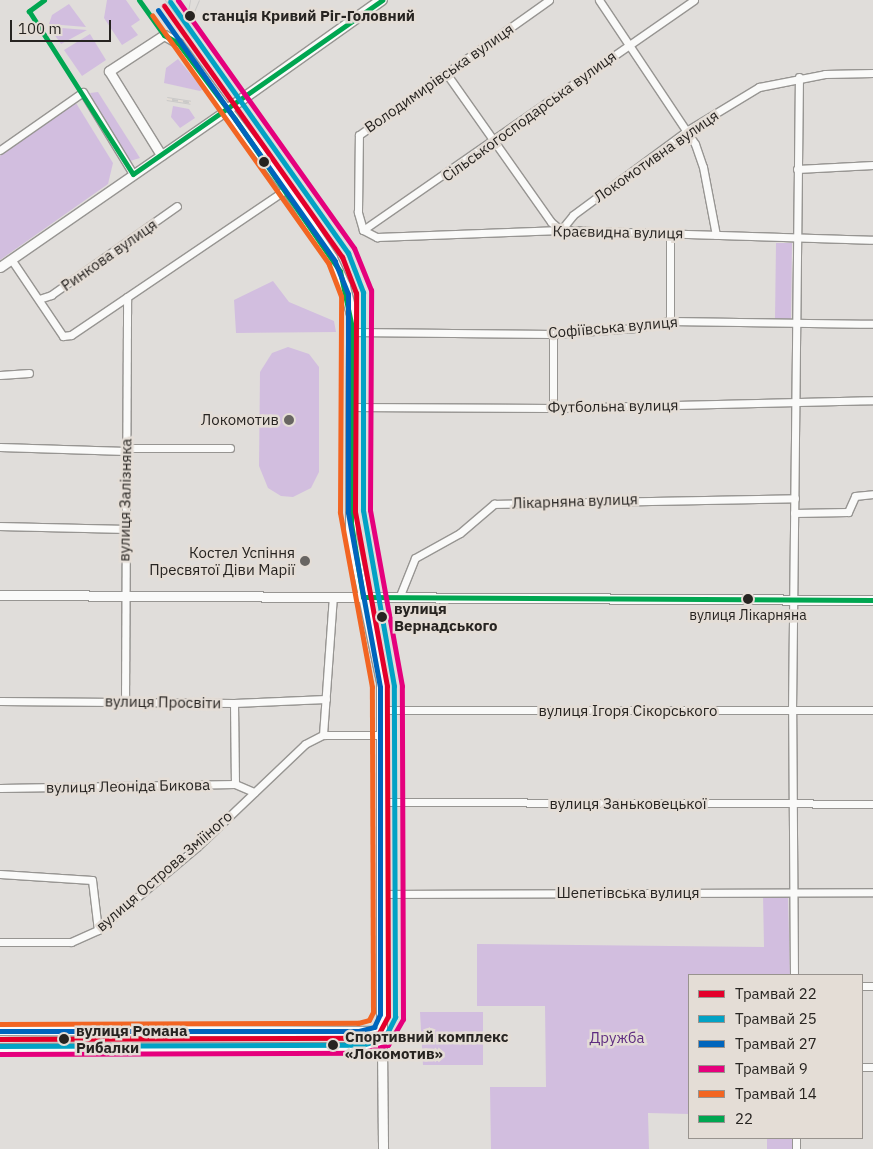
<!DOCTYPE html>
<meta charset="utf-8">
<style>
body{margin:0}
#map{position:relative;width:873px;height:1149px;overflow:hidden;background:#e0ddda;font-family:"IBM Plex Sans",sans-serif}
div>[style]{position:absolute}
[style*='--x']{left:calc(var(--x)*1px);top:calc(var(--y)*1px);width:calc(var(--w)*1px);rotate:calc(var(--a)*1deg)}
.green>*{inset:0;background:#d2bedf}
.roads{filter:drop-shadow(1px 0 #979592) drop-shadow(-1px 0 #979592) drop-shadow(0 1px #979592) drop-shadow(0 -1px #979592)}
.minor>*{height:7px;margin:-3.5px;padding:0 3.5px;transform-origin:3.5px;border-radius:3.5px;background:#fafaf9}
.tertiary>*{height:9px;margin:-4.5px;padding:0 4.5px;transform-origin:4.5px;border-radius:4.5px;background:#fafaf9}
.secondary>*{height:10px;margin:-5px;padding:0 5px;transform-origin:5px;border-radius:5px;background:#fafaf9}
.tram>*{height:1px;margin:-0.5px;padding:0 0.5px;transform-origin:0.5px;border-radius:0.5px;background:#cac9c8}
.rail>*{height:4px;margin-top:-2px;transform-origin:0;background:repeating-linear-gradient(90deg,#e4ddd6 0 5.5px,#cac9c8 0 11px);box-sizing:border-box;border-block:1px solid #cac9c8}
.bus-1>*{height:5px;margin:-2.5px;padding:0 2.5px;transform-origin:2.5px;border-radius:2.5px;background:#00a651}
.tram-1>*{height:5px;margin:-2.5px;padding:0 2.5px;transform-origin:2.5px;border-radius:2.5px;background:#e4002b}
.tram-2>*{height:5px;margin:-2.5px;padding:0 2.5px;transform-origin:2.5px;border-radius:2.5px;background:#02a2c5}
.tram-3>*{height:5px;margin:-2.5px;padding:0 2.5px;transform-origin:2.5px;border-radius:2.5px;background:#0065bd}
.tram-4>*{height:5px;margin:-2.5px;padding:0 2.5px;transform-origin:2.5px;border-radius:2.5px;background:#e5007d}
.tram-5>*{height:5px;margin:-2.5px;padding:0 2.5px;transform-origin:2.5px;border-radius:2.5px;background:#f26522}
.dots>*{width:14px;height:14px;translate:-50% -50%;box-sizing:border-box;border:2px solid #e4ddd6;border-radius:50%}
span{translate:-50% -50%;white-space:nowrap;text-align:center;line-height:1.15;-webkit-text-stroke:5px #e4ddd6;paint-order:stroke}
.bus-label{font-size:14px;color:#272421}
.stop-label{font-size:15px;color:#272421;font-weight:700}
.left{translate:0 -50%;text-align:left}
.street-label{font-size:15px;color:#272421}
.poi-label{font-size:15px;color:#272421}
.right{translate:-100% -50%;text-align:right}
.park-label{font-size:15px;color:#5e2c80}
.legend{position:absolute;left:688px;top:974px;width:175px;height:165px;box-sizing:border-box;background:#e4ddd6;border:1px solid #98938e;margin:0;padding:6px 9px;list-style:none;font-size:15px;color:#272421}
.legend li{display:flex;align-items:center;gap:10px;height:25px}
.legend b{width:25px;border:1px solid #98938e}
.scale{position:absolute;left:10px;top:20px;width:101px;height:22px;box-sizing:border-box;border:2px solid #272421;border-top:0;padding-left:6px;font-size:15px;line-height:18px;white-space:nowrap;color:#272421;-webkit-text-stroke:4px #e4ddd6;paint-order:stroke}
</style>
<div id="map">
<div class="green">
<i style="clip-path:polygon(107px 0,126px 0,140px 20px,131px 26px,138px 35px,122px 45px,104px 18px)"></i>
<i style="clip-path:polygon(69px 4px,86px 27px,49px 24px,52px 15px)"></i>
<i style="clip-path:polygon(49px 27px,87px 30px,61px 44px)"></i>
<i style="clip-path:polygon(90px 34px,106px 60px,82px 76px,64px 50px)"></i>
<i style="clip-path:polygon(178px 59px,203px 89px,200px 91px,164px 83px,166px 68px)"></i>
<i style="clip-path:polygon(98px 92px,140px 158px,130px 161px,109px 132px,90px 93px)"></i>
<i style="clip-path:polygon(76px 103px,113px 163px,108px 184px,0 260px,0 156px)"></i>
<i style="clip-path:polygon(173px 106px,189px 109px,195px 118px,180px 128px,171px 117px)"></i>
<i style="clip-path:polygon(776px 243px,792px 243px,791px 319px,775px 319px)"></i>
<i style="clip-path:polygon(273px 281px,289px 302px,334px 321px,336px 332px,236px 333px,234px 300px)"></i>
<i style="clip-path:polygon(288px 347px,309px 354px,319px 367px,319px 472px,311px 488px,293px 497px,281px 496px,268px 488px,259px 466px,260px 372px,272px 353px)"></i>
<i style="clip-path:polygon(763px 895px,788px 897px,790px 975px,689px 975px,689px 1114px,648px 1113px,649px 1149px,491px 1149px,490px 1087px,546px 1087px,545px 1006px,477px 1006px,477px 944px,764px 947px)"></i>
<i style="clip-path:polygon(420px 1012px,483px 1012px,483px 1065px,423px 1065px)"></i>
<i style="clip-path:polygon(767px 1138px,792px 1138px,793px 1149px,767px 1149px)"></i>
</div>
<div class="roads">
<div class="minor">
<i style="--x:599;--y:0;--w:173;--a:56.3"></i>
<i style="--x:695;--y:144;--w:24;--a:71"></i>
<i style="--x:703;--y:167;--w:69;--a:79.2"></i>
<i style="--x:446;--y:73;--w:182;--a:54.8"></i>
<i style="--x:551;--y:222;--w:13;--a:39"></i>
<i style="--x:561;--y:230;--w:19;--a:-51"></i>
<i style="--x:573;--y:215;--w:143;--a:-36.5"></i>
<i style="--x:688;--y:130;--w:83;--a:-31.2"></i>
<i style="--x:759;--y:87;--w:67;--a:-11.1"></i>
<i style="--x:825;--y:74;--w:48;--a:-1.2"></i>
<i style="--x:0;--y:150;--w:101;--a:-34.9"></i>
<i style="--x:83;--y:92;--w:96;--a:58.6"></i>
<i style="--x:797;--y:169;--w:76;--a:-3"></i>
<i style="--x:363;--y:230;--w:16;--a:27"></i>
<i style="--x:377;--y:237;--w:184;--a:-2.2"></i>
<i style="--x:561;--y:230;--w:312;--a:1.8"></i>
<i style="--x:363;--y:230;--w:403;--a:-34.8"></i>
<i style="--x:363;--y:230;--w:19;--a:-106"></i>
<i style="--x:358;--y:212;--w:77;--a:-89.3"></i>
<i style="--x:359;--y:135;--w:233;--a:-35.4"></i>
<i style="--x:11;--y:259;--w:93;--a:56"></i>
<i style="--x:63;--y:336;--w:8;--a:-7"></i>
<i style="--x:71;--y:335;--w:261;--a:-34.1"></i>
<i style="--x:39;--y:299;--w:13;--a:-18"></i>
<i style="--x:51;--y:295;--w:154;--a:-35.2"></i>
<i style="--x:670;--y:321;--w:88;--a:-90"></i>
<i style="--x:353;--y:332;--w:200;--a:0.6"></i>
<i style="--x:553;--y:334;--w:83;--a:-4.1"></i>
<i style="--x:636;--y:328;--w:35;--a:-12"></i>
<i style="--x:670;--y:321;--w:203;--a:0.8"></i>
<i style="--x:0;--y:375;--w:29;--a:-4"></i>
<i style="--x:352;--y:407;--w:201;--a:0.3"></i>
<i style="--x:553;--y:408;--w:320;--a:-1.4"></i>
<i style="--x:553;--y:408;--w:74;--a:-90"></i>
<i style="--x:0;--y:447;--w:126;--a:1.8"></i>
<i style="--x:126;--y:448;--w:104;--a:0"></i>
<i style="--x:794;--y:513;--w:54;--a:-1.1"></i>
<i style="--x:848;--y:512;--w:17;--a:-66"></i>
<i style="--x:855;--y:496;--w:18;--a:-6"></i>
<i style="--x:0;--y:526;--w:124;--a:1.4"></i>
<i style="--x:399;--y:598;--w:43;--a:-68.2"></i>
<i style="--x:415;--y:558;--w:51;--a:-29.1"></i>
<i style="--x:460;--y:533;--w:45;--a:-40.5"></i>
<i style="--x:494;--y:504;--w:301;--a:-1.1"></i>
<i style="--x:0;--y:701;--w:234;--a:0.5"></i>
<i style="--x:234;--y:703;--w:92;--a:-2.5"></i>
<i style="--x:125;--y:702;--w:405;--a:-89.7"></i>
<i style="--x:234;--y:703;--w:81;--a:89.3"></i>
<i style="--x:383;--y:710;--w:490;--a:0"></i>
<i style="--x:323;--y:735;--w:60;--a:0"></i>
<i style="--x:0;--y:788;--w:235;--a:-1"></i>
<i style="--x:235;--y:784;--w:21;--a:23"></i>
<i style="--x:383;--y:802;--w:490;--a:0.2"></i>
<i style="--x:0;--y:874;--w:92;--a:3.7"></i>
<i style="--x:92;--y:880;--w:50;--a:83.2"></i>
<i style="--x:384;--y:894;--w:489;--a:-0.2"></i>
<i style="--x:0;--y:942;--w:71;--a:0"></i>
<i style="--x:71;--y:942;--w:30;--a:-24"></i>
<i style="--x:98;--y:930;--w:129;--a:-40"></i>
<i style="--x:197;--y:847;--w:149;--a:-43.6"></i>
<i style="--x:305;--y:744;--w:20;--a:-27"></i>
<i style="--x:323;--y:735;--w:138;--a:-85.9"></i>
<i style="--x:794;--y:975;--w:264;--a:-90.4"></i>
<i style="--x:792;--y:711;--w:634;--a:-89.37"></i>
<i style="--x:862;--y:986;--w:11;--a:0"></i>
<i style="--x:862;--y:1067;--w:11;--a:0"></i>
<i style="--x:796;--y:1138;--w:11;--a:90"></i>
</div>
<div class="tertiary">
<i style="--x:0;--y:267;--w:276;--a:-34.7"></i>
<i style="--x:227;--y:110;--w:83;--a:-126.2"></i>
<i style="--x:178;--y:43;--w:16;--a:-150"></i>
<i style="--x:164;--y:35;--w:66;--a:146.8"></i>
<i style="--x:109;--y:71;--w:99;--a:58.2"></i>
<i style="--x:0;--y:595;--w:873;--a:0.33"></i>
<i style="--x:382;--y:1048;--w:101;--a:89.4"></i>
</div>
<div class="secondary">
<i style="--x:0;--y:1030;--w:382;--a:0.3"></i>
<i style="--x:0;--y:1049;--w:382;--a:-0.1"></i>
<i style="--x:382;--y:1048;--w:366;--a:-90"></i>
<i style="--x:382;--y:682;--w:150;--a:-101.9"></i>
<i style="--x:351;--y:535;--w:220;--a:-89.7"></i>
<i style="--x:352;--y:315;--w:30;--a:-104"></i>
<i style="--x:345;--y:286;--w:31;--a:-115"></i>
<i style="--x:332;--y:258;--w:82;--a:-123.1"></i>
<i style="--x:287;--y:189;--w:99;--a:-127.2"></i>
<i style="--x:227;--y:110;--w:190;--a:-35.4"></i>
</div>
</div>
<div class="tram">
<i style="--x:165;--y:0;--w:34;--a:54"></i>
<i style="--x:190;--y:0;--w:28;--a:100"></i>
<i style="--x:185;--y:28;--w:12;--a:55"></i>
<i style="--x:193;--y:14;--w:15;--a:-67"></i>
</div>
<div class="rail">
<i style="--x:167;--y:99;--w:24;--a:9"></i>
</div>
<div class="bus-1">
<i style="--x:44;--y:0;--w:19;--a:144"></i>
<i style="--x:29;--y:11;--w:193;--a:57.5"></i>
<i style="--x:133;--y:174;--w:304;--a:-34.9"></i>
<i style="--x:139;--y:0;--w:43;--a:54.5"></i>
<i style="--x:164;--y:35;--w:16;--a:30"></i>
<i style="--x:178;--y:43;--w:95;--a:53.1"></i>
<i style="--x:235;--y:119;--w:185;--a:55.4"></i>
<i style="--x:340;--y:271;--w:62;--a:78"></i>
<i style="--x:353;--y:332;--w:191;--a:90.6"></i>
<i style="--x:351;--y:523;--w:75;--a:80.8"></i>
<i style="--x:363;--y:597;--w:510;--a:0.34"></i>
</div>
<div class="tram-1">
<i style="--x:0;--y:1039;--w:360;--a:-0.2"></i>
<i style="--x:360;--y:1038;--w:20;--a:-15"></i>
<i style="--x:379;--y:1033;--w:19;--a:-62"></i>
<i style="--x:388;--y:1016;--w:330;--a:-90.2"></i>
<i style="--x:387;--y:686;--w:178;--a:-100.4"></i>
<i style="--x:355;--y:511;--w:218;--a:-89.7"></i>
<i style="--x:356;--y:293;--w:39;--a:-111"></i>
<i style="--x:342;--y:257;--w:308;--a:-125.3"></i>
</div>
<div class="tram-2">
<i style="--x:0;--y:1046;--w:361;--a:-0.2"></i>
<i style="--x:361;--y:1045;--w:24;--a:-15"></i>
<i style="--x:384;--y:1039;--w:25;--a:-63"></i>
<i style="--x:395;--y:1017;--w:331;--a:-90.2"></i>
<i style="--x:394;--y:686;--w:179;--a:-100"></i>
<i style="--x:363;--y:510;--w:218;--a:-90"></i>
<i style="--x:363;--y:292;--w:42;--a:-111"></i>
<i style="--x:348;--y:253;--w:308;--a:-125.3"></i>
</div>
<div class="tram-3">
<i style="--x:0;--y:1031;--w:359;--a:0"></i>
<i style="--x:359;--y:1031;--w:16;--a:-15"></i>
<i style="--x:374;--y:1027;--w:14;--a:-65"></i>
<i style="--x:380;--y:1014;--w:327;--a:-90"></i>
<i style="--x:380;--y:687;--w:178;--a:-100.4"></i>
<i style="--x:348;--y:512;--w:218;--a:-90"></i>
<i style="--x:348;--y:294;--w:35;--a:-112"></i>
<i style="--x:335;--y:261;--w:307;--a:-125.2"></i>
</div>
<div class="tram-4">
<i style="--x:0;--y:1054;--w:361;--a:-0.2"></i>
<i style="--x:361;--y:1053;--w:28;--a:-17"></i>
<i style="--x:388;--y:1045;--w:30;--a:-60"></i>
<i style="--x:403;--y:1019;--w:333;--a:-90.2"></i>
<i style="--x:402;--y:686;--w:179;--a:-100.3"></i>
<i style="--x:370;--y:510;--w:220;--a:-89.7"></i>
<i style="--x:371;--y:290;--w:45;--a:-112"></i>
<i style="--x:354;--y:248;--w:304;--a:-125.4"></i>
</div>
<div class="tram-5">
<i style="--x:0;--y:1024;--w:358;--a:-0.2"></i>
<i style="--x:358;--y:1023;--w:11;--a:-15"></i>
<i style="--x:369;--y:1020;--w:9;--a:-63"></i>
<i style="--x:373;--y:1012;--w:325;--a:-90.2"></i>
<i style="--x:372;--y:687;--w:178;--a:-100.4"></i>
<i style="--x:340;--y:512;--w:216;--a:-89.7"></i>
<i style="--x:341;--y:296;--w:34;--a:-111"></i>
<i style="--x:329;--y:264;--w:305;--a:-125.4"></i>
</div>
<div class="dots">
<i style="left:190px;top:16px;background:#272421"></i>
<i style="left:264px;top:162px;background:#272421"></i>
<i style="left:289px;top:420px;background:#686562"></i>
<i style="left:305px;top:561px;background:#686562"></i>
<i style="left:748px;top:599px;background:#272421"></i>
<i style="left:382px;top:617px;background:#272421"></i>
<i style="left:64px;top:1039px;background:#272421"></i>
<i style="left:333px;top:1045px;background:#272421"></i>
</div>
<div class="bus-label">
<span style="left:748px;top:615px">вулиця Лікарняна</span>
</div>
<div class="stop-label">
<span class="left" style="left:202px;top:16px">станція Кривий Ріг-Головний</span>
<span class="left" style="left:394px;top:617px">вулиця<br>Вернадського</span>
<span class="left" style="left:76px;top:1039px">вулиця Романа<br>Рибалки</span>
<span class="left" style="left:345px;top:1045px">Спортивний комплекс<br>«Локомотив»</span>
</div>
<div class="street-label">
<span style="left:439px;top:78px;rotate:-35deg">Володимирівська вулиця</span>
<span style="left:529px;top:116px;rotate:-36deg">Сільськогосподарська вулиця</span>
<span style="left:656px;top:156px;rotate:-35deg">Локомотивна вулиця</span>
<span style="left:618px;top:232px;rotate:1deg">Краєвидна вулиця</span>
<span style="left:109px;top:255px;rotate:-35deg">Ринкова вулиця</span>
<span style="left:613px;top:327px;rotate:-5deg">Софіївська вулиця</span>
<span style="left:613px;top:406px;rotate:-1deg">Футбольна вулиця</span>
<span style="left:125px;top:500px;rotate:-89deg">вулиця Залізняка</span>
<span style="left:575px;top:501px;rotate:-2deg">Лікарняна вулиця</span>
<span style="left:163px;top:702px;rotate:1deg">вулиця Просвіти</span>
<span style="left:628px;top:711px">вулиця Ігоря Сікорського</span>
<span style="left:128px;top:786px;rotate:-1deg">вулиця Леоніда Бикова</span>
<span style="left:628px;top:804px">вулиця Заньковецької</span>
<span style="left:164px;top:871px;rotate:-41deg">вулиця Острова Зміїного</span>
<span style="left:628px;top:893px">Шепетівська вулиця</span>
</div>
<div class="poi-label">
<span class="right" style="left:279px;top:420px">Локомотив</span>
<span class="right" style="left:295px;top:561px">Костел Успіння<br>Пресвятої Діви Марії</span>
</div>
<div class="park-label">
<span style="left:617px;top:1038px">Дружба</span>
</div>
<ul class="legend">
<li><b style="height:6px;background:#e4002b"></b>Трамвай 22</li>
<li><b style="height:6px;background:#02a2c5"></b>Трамвай 25</li>
<li><b style="height:6px;background:#0065bd"></b>Трамвай 27</li>
<li><b style="height:6px;background:#e5007d"></b>Трамвай 9</li>
<li><b style="height:6px;background:#f26522"></b>Трамвай 14</li>
<li><b style="height:6px;background:#00a651"></b>22</li>
</ul>
<div class="scale">100 m</div>
</div>
